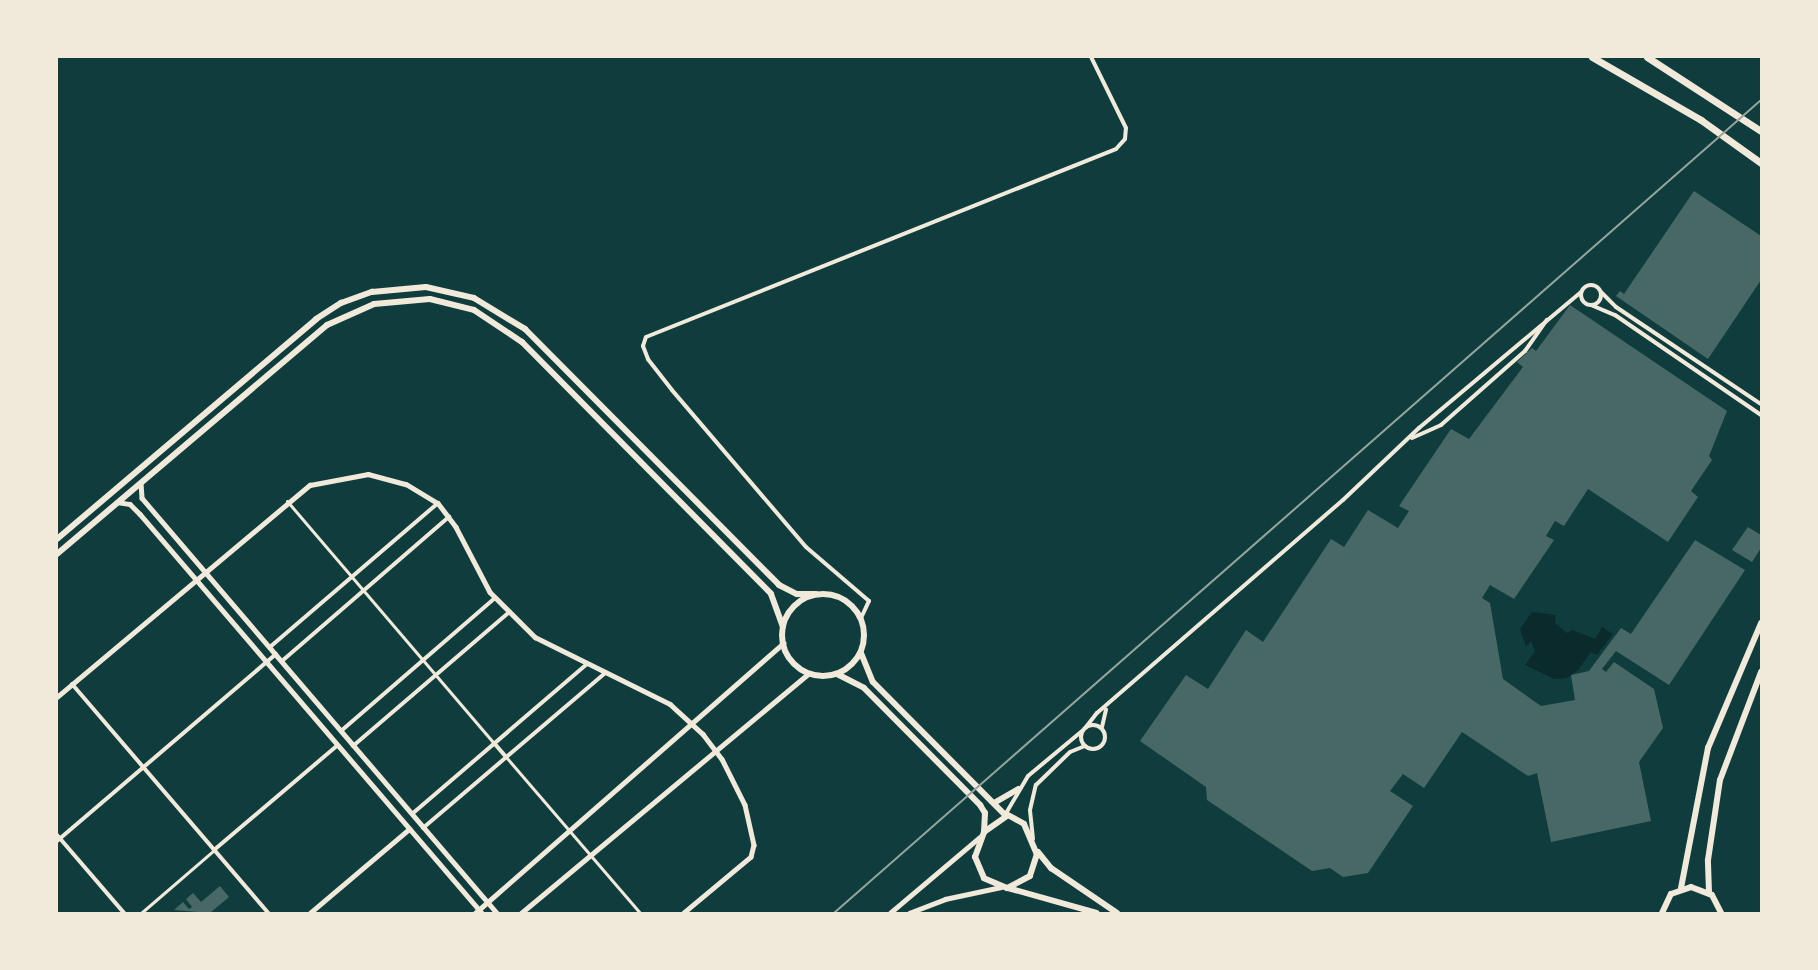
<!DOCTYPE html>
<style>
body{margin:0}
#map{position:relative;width:1818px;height:970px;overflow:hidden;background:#0f3d3e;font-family:Ubuntu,sans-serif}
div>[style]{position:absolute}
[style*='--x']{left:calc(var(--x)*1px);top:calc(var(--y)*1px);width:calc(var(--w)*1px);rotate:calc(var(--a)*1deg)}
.water>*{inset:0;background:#0a2a2b}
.building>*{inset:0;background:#486865}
.pedestrian>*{height:3px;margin:-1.5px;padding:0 1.5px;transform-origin:1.5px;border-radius:1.5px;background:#f1e9da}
.minor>*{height:4px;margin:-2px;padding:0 2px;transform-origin:2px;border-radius:2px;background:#f1e9da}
.minor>.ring{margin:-2px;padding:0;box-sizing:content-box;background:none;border:4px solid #f1e9da;border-radius:50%}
.tertiary>*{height:4.5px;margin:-2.25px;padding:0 2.25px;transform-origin:2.25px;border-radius:2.25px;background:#f1e9da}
.secondary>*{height:5px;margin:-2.5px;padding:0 2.5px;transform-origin:2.5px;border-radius:2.5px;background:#f1e9da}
.primary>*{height:6px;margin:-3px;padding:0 3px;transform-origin:3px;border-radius:3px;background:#f1e9da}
.primary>.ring{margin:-3px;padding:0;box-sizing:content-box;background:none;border:6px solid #f1e9da;border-radius:50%}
.trunk>*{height:6px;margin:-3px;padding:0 3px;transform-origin:3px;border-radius:3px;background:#f1e9da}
.motorway>*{height:7px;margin:-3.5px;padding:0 3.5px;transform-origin:3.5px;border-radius:3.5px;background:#f1e9da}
.rail>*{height:2px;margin:-1px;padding:0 1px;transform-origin:1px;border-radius:1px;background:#97a49c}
span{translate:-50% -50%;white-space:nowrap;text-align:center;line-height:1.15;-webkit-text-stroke:5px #f1e9da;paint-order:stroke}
.frame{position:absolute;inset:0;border:58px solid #f1e9da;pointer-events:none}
</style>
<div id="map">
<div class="water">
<i style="clip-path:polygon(1532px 612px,1556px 615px,1555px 623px,1567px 633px,1572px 630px,1595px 639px,1602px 627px,1613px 634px,1597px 655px,1591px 652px,1578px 670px,1567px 678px,1554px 679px,1525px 665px,1535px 651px,1531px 641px,1526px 647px,1520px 629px)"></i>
</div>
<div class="building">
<i style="clip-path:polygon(1694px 191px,1761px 236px,1761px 280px,1708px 359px,1616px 296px,1620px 291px,1624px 294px)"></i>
<i style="clip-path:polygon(1570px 305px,1727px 411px,1709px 456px,1712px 460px,1691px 491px,1698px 497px,1668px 542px,1588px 489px,1564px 526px,1555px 521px,1546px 536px,1554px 540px,1514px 599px,1490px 585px,1482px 598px,1490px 603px,1503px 679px,1541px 706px,1575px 700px,1571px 675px,1589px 671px,1621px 628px,1631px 634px,1695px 540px,1745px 570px,1669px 685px,1616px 651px,1602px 669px,1606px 672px,1614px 662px,1654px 689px,1663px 728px,1639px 762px,1651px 821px,1551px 842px,1537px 773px,1528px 776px,1462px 732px,1424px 788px,1403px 774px,1390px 791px,1413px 806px,1368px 873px,1343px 877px,1330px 868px,1312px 871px,1207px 800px,1206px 787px,1140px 741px,1186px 675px,1208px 689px,1246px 630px,1263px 642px,1331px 539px,1344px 547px,1368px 510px,1398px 528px,1409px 511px,1399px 506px,1451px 429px,1469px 439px,1523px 367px,1517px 362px,1532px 348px,1536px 351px)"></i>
<i style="clip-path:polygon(1748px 527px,1761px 535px,1761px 548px,1752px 562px,1732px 550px)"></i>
<i style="clip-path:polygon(220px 886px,229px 897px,210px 913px,174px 910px,183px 902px,189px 909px,192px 907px,186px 899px,193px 893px,201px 902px)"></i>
</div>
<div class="pedestrian">
<i style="--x:287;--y:501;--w:318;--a:49.5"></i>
<i style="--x:506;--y:757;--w:206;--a:49.3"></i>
<i style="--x:141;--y:913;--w:96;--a:-40.8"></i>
</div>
<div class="minor">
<i class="ring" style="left:1581px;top:285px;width:16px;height:16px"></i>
<i style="--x:1601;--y:292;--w:21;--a:45"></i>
<i style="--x:1616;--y:307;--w:174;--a:33.8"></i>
<i style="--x:1591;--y:305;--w:26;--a:23"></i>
<i style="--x:1615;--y:315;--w:177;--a:34.4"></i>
<i style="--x:1412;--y:438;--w:32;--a:-24"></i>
<i style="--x:1441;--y:425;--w:112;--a:-41.4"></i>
<i style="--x:1525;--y:351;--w:38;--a:-55"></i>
<i style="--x:861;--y:618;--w:19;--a:-65"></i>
<i style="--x:869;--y:601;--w:83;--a:-139.4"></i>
<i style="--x:806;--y:547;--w:206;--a:-130.5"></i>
<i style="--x:672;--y:390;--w:39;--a:-128"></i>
<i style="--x:648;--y:359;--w:14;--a:-111"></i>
<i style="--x:643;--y:346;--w:9;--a:-72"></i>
<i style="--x:646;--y:337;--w:506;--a:-21.8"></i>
<i style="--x:1116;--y:149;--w:13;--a:-48"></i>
<i style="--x:1125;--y:139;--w:11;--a:-85"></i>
<i style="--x:1126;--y:128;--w:79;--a:-116.2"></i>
<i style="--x:270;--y:647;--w:221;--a:-40.6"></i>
<i style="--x:282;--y:661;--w:221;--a:-40.8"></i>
<i style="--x:72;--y:684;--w:301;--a:49.4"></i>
<i class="ring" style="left:1081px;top:725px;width:20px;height:20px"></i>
<i style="--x:1086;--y:727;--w:18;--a:-52"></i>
<i style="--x:1097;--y:713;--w:325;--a:-40.9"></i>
<i style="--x:1343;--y:500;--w:105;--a:-43.5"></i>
<i style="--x:1419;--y:428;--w:212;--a:-40"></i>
<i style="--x:1102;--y:727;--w:18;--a:-77"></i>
<i style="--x:341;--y:731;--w:203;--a:-40.8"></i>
<i style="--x:494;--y:743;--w:18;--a:49"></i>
<i style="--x:353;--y:746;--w:204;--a:-40.6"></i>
<i style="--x:412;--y:814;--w:230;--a:-40.6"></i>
<i style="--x:1005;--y:815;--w:45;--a:-59.5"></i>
<i style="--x:1028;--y:776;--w:70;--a:-39.8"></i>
<i style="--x:423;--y:828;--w:240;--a:-40.4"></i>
<i style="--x:57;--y:835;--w:103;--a:49.3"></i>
<i style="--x:1033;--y:839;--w:29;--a:-96"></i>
<i style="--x:1030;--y:810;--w:26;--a:-77"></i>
<i style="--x:1036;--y:785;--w:47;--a:-44.1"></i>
<i style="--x:1070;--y:752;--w:16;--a:-22"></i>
<i style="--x:57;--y:841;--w:288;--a:-40.5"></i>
<i style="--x:214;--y:850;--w:162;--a:-40.3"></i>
</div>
<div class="tertiary">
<i style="--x:141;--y:483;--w:15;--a:86"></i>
<i style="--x:142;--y:498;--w:546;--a:49.46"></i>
<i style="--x:117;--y:502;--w:13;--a:9"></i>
<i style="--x:130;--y:504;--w:14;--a:45"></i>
<i style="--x:140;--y:514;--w:526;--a:49.4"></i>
<i style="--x:57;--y:697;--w:330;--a:-40"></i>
<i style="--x:310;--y:485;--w:59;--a:-10.7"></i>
<i style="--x:368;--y:474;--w:39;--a:15"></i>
<i style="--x:406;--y:484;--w:37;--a:31"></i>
<i style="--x:438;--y:503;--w:30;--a:53"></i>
<i style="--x:456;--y:527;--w:73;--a:62.4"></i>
<i style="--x:490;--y:592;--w:64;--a:45"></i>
<i style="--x:535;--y:637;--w:151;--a:26.4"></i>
<i style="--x:670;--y:704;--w:45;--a:42.3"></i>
<i style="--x:703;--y:734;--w:31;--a:53"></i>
<i style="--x:722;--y:759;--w:51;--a:63.4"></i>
<i style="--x:745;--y:805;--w:41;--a:77.3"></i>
<i style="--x:754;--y:845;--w:12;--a:104"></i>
<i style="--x:751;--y:857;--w:87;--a:140.1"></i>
<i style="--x:310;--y:913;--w:130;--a:-40.3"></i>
<i style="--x:890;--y:913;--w:118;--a:-40.2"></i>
<i style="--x:909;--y:913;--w:39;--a:-21"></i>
<i style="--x:945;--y:899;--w:57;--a:-12.1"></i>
</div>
<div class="secondary">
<i style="--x:475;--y:913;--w:410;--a:-41.2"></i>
<i style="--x:521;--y:913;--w:373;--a:-39.8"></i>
</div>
<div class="primary">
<i style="--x:57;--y:539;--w:340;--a:-40.3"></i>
<i style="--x:316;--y:319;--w:30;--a:-33"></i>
<i style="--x:341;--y:303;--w:33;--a:-20"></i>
<i style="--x:372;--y:292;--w:54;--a:-5.3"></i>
<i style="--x:426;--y:287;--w:49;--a:12.9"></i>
<i style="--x:474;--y:298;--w:60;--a:31.3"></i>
<i style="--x:525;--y:329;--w:361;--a:45.2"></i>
<i style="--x:779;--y:585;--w:20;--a:27"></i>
<i style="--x:797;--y:594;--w:19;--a:0"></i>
<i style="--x:57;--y:554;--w:354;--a:-40.3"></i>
<i style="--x:327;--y:325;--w:51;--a:-24.1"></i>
<i style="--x:374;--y:304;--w:56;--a:-5.1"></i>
<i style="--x:430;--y:299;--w:45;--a:14"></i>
<i style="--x:474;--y:310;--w:58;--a:33.7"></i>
<i style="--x:522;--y:342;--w:354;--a:45.3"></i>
<i style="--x:771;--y:594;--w:35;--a:70"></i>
<i class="ring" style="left:782px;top:594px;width:76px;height:76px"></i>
<i style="--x:861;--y:653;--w:31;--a:68"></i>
<i style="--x:873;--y:682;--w:187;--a:45.2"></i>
<i style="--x:837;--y:674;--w:30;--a:27"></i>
<i style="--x:864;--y:688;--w:165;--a:45.2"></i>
<i style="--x:980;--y:805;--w:9;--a:58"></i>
<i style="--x:985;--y:813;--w:19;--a:93"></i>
<i style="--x:994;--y:803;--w:28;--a:-30"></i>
<i style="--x:1008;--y:815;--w:18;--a:29"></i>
<i style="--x:1024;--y:824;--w:33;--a:67"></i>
<i style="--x:1037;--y:854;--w:23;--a:108"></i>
<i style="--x:1030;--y:876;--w:26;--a:152"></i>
<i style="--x:1007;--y:888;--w:25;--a:-157"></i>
<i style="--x:984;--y:878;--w:23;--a:-113"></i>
<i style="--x:975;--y:857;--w:27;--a:-70"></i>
<i style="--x:984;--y:832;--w:29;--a:-35"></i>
<i style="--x:1038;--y:852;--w:21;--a:51"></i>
<i style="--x:1051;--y:868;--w:80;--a:34.3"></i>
<i style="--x:1008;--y:888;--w:92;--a:15.7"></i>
</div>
<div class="trunk">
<i style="--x:1681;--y:888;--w:143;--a:-79.1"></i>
<i style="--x:1708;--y:748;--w:136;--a:-67"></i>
<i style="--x:1709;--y:892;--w:32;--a:-92"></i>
<i style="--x:1708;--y:860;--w:81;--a:-81.5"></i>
<i style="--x:1720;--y:780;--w:116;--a:-69.2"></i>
<i style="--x:1662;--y:913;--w:21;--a:-65"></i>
<i style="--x:1671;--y:894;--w:21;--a:-19"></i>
<i style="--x:1691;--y:887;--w:22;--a:21"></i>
<i style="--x:1712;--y:895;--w:20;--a:63"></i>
</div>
<div class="motorway">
<i style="--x:1592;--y:57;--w:126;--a:30"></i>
<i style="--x:1701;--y:120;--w:74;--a:35.6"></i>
<i style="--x:1647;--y:57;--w:136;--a:33"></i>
</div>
<div class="rail">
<i style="--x:834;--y:913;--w:1233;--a:-41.25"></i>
</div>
<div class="frame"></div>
</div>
